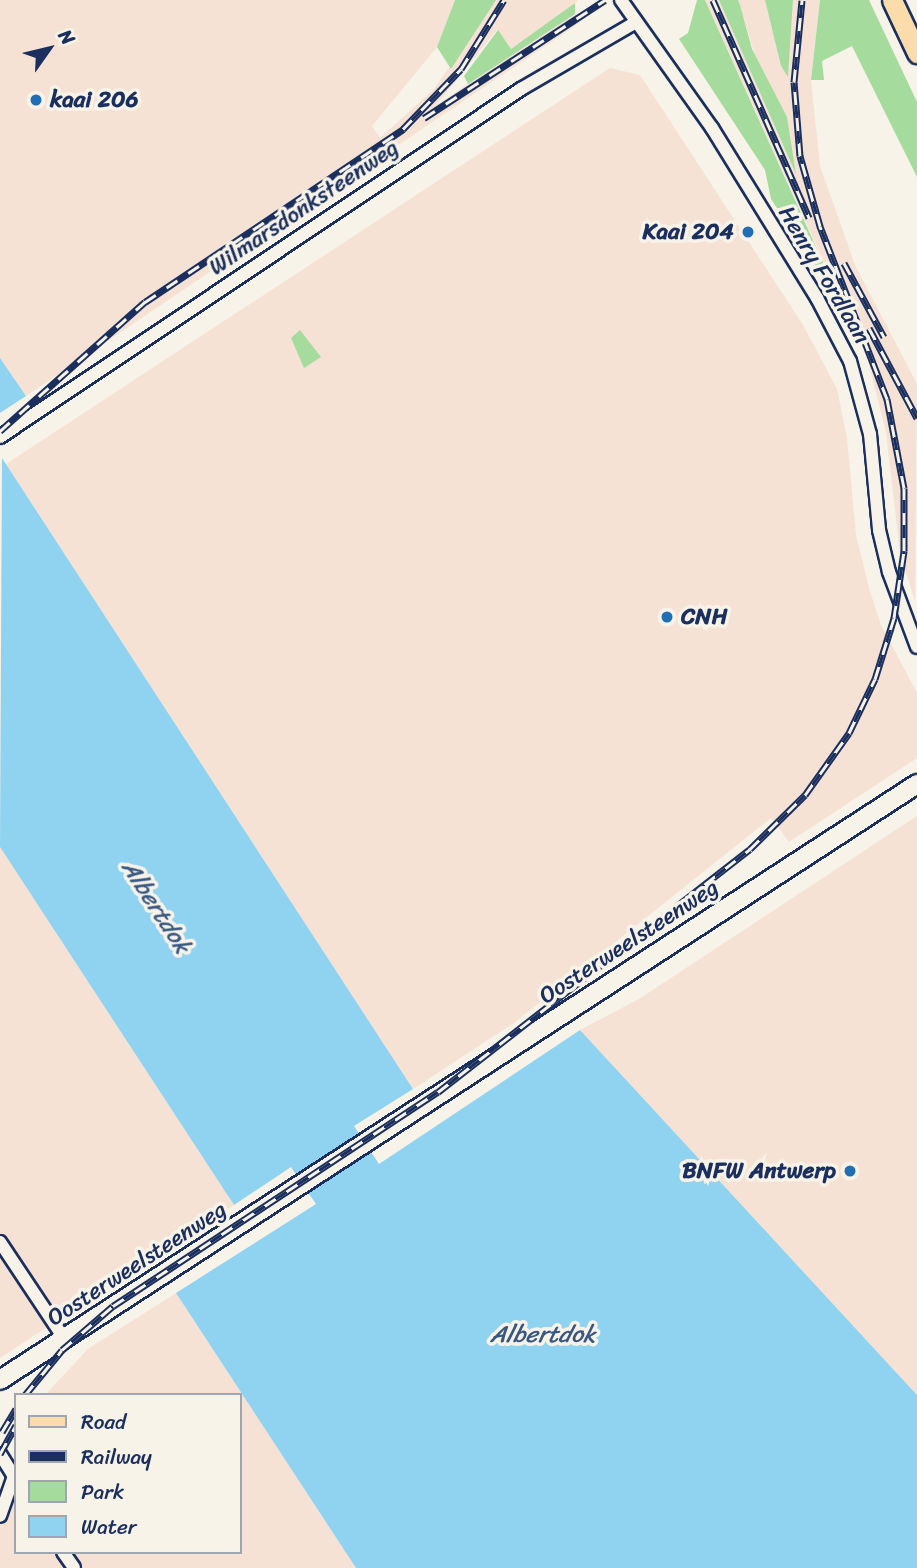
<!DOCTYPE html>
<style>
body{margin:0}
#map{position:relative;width:917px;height:1568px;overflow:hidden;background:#f7f3e8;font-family:Sriracha,sans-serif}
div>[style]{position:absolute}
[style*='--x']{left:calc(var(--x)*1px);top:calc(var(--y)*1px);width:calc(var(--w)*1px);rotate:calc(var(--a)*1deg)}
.built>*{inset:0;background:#f5e2d4}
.green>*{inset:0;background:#a6db9e}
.water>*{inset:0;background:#90d3f1}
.roads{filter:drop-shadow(2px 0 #1b2f5e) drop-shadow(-2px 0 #1b2f5e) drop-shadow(0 2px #1b2f5e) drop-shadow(0 -2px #1b2f5e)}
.street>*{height:12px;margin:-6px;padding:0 6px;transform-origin:6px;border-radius:6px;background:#f7f3e8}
.secondary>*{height:18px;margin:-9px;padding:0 9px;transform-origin:9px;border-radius:9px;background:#f7f3e8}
.primary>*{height:19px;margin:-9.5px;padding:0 9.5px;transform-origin:9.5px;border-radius:9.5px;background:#fddcac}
.rail>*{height:7px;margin-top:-3.5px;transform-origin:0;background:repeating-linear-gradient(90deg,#f7f3e8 0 13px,#1b2f5e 0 26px);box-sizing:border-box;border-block:2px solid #1b2f5e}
.dots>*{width:19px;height:19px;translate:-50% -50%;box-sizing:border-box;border:4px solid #f7f3e8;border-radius:50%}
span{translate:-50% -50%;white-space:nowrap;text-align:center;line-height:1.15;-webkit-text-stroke:7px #f7f3e8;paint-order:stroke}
.poi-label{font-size:23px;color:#1b2f5e;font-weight:700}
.left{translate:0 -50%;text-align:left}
.right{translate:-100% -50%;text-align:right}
.street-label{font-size:23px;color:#1b2f5e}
.water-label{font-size:24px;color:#385883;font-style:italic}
.legend{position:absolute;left:14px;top:1393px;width:228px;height:161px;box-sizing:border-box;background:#f7f3e8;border:2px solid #9fa5b1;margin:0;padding:9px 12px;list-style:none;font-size:21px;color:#1b2f5e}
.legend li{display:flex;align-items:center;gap:14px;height:35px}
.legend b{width:35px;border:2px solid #9fa5b1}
.north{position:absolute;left:14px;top:14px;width:70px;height:70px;-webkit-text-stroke:5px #f7f3e8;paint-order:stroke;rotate:56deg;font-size:19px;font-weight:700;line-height:28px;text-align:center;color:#1b2f5e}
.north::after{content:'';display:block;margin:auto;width:24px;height:32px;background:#1b2f5e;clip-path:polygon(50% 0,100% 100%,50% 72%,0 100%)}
</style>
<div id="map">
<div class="built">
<i style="clip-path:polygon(0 0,455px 0,437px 47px,372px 126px,380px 138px,433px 90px,496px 0,578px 0,570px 10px,511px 49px,497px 30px,436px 105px,575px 14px,579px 23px,26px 396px,0 358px)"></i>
<i style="clip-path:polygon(705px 0,719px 0,795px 171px,787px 117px,759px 68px,738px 0,765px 0,781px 66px,788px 75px,793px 0,820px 0,811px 80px,820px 166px,855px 265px,917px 384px,915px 601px,900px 553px,886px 432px,867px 357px)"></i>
<i style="clip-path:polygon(610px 68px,640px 75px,803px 325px,837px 389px,847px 438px,856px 535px,869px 588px,881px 625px,917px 693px,917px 758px,789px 842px,771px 818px,514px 1023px,413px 1089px,6px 464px)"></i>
<i style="clip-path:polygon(917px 816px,917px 1395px,580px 1030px,639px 999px)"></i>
<i style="clip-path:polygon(0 847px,234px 1205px,0 1358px)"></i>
<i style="clip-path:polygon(176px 1293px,356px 1568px,0 1568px,0 1489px,16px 1459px,16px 1552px,240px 1552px,240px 1395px,45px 1395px,88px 1349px)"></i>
</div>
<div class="green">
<i style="clip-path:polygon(455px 0,496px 0,451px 69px,437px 47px)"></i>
<i style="clip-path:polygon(697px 0,705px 0,844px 309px,771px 199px,765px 170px,679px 39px,688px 33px)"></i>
<i style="clip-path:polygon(719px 0,738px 0,740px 5px,752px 49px,787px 117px,796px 174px)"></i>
<i style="clip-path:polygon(765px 0,793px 0,788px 77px,781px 66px)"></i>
<i style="clip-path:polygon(820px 0,869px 0,917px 102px,917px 177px,852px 46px,822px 61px,824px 80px,811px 80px)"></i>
<i style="clip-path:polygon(575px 3px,575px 14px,468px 84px,464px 76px,498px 30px,511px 49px)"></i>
<i style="clip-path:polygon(300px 330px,321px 357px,304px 368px,291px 338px)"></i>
</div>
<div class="water">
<i style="clip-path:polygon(0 358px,26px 396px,0 413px)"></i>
<i style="clip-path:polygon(2px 458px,413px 1089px,354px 1126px,379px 1164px,580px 1030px,917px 1395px,917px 1568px,356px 1568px,176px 1293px,316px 1204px,291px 1167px,234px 1205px,0 847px)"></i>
</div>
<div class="roads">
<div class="street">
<i style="--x:621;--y:0;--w:157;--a:54.6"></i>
<i style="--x:712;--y:128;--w:200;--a:58.3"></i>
<i style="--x:817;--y:298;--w:71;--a:62.4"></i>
<i style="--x:850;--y:361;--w:76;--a:74.7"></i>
<i style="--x:870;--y:434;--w:96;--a:84.6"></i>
<i style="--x:879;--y:530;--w:43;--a:76.6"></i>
<i style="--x:889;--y:572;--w:80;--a:69.5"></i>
<i style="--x:0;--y:437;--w:627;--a:-33.74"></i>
<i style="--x:521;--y:89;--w:133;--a:-30.2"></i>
<i style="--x:0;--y:1242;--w:118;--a:56.4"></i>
<i style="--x:0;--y:1454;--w:26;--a:58"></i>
<i style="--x:14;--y:1476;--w:42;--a:109.3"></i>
<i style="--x:63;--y:1552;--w:19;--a:55"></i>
</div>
<div class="secondary">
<i style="--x:0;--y:1380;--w:1094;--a:-33.02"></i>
</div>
<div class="primary">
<i style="--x:892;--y:0;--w:59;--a:64.7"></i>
</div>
</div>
<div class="rail">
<i style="--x:713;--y:0;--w:238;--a:66.2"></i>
<i style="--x:424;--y:118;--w:216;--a:-33.1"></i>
<i style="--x:844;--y:263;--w:84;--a:61.6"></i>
<i style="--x:869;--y:328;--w:102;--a:61.9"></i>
<i style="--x:0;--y:431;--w:194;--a:-41.7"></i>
<i style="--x:145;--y:302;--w:311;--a:-33.8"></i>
<i style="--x:403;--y:129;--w:83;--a:-46"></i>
<i style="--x:461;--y:69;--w:81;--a:-58.1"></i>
<i style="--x:25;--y:1395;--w:58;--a:-50.6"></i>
<i style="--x:62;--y:1350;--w:67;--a:-40.8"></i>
<i style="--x:113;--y:1306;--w:389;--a:-33.4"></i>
<i style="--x:438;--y:1092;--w:395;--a:-37.9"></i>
<i style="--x:750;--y:849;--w:77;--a:-44.5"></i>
<i style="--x:805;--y:795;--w:76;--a:-54.6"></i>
<i style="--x:849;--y:733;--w:60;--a:-64.3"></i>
<i style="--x:875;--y:679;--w:64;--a:-72.7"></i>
<i style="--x:894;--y:618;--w:68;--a:-81.5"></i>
<i style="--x:904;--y:551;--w:63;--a:-90"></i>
<i style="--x:904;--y:488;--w:91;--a:-100.8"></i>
<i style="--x:887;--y:399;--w:186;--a:-111.2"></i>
<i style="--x:820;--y:226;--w:73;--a:-105.9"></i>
<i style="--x:800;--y:156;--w:74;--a:-94.6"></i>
<i style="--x:794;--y:82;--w:82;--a:-84.4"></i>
<i style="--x:2;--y:1432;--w:27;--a:-59"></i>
<i style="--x:0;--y:1454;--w:33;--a:-61"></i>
</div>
<div class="dots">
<i style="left:36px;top:100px;background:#1f6fb2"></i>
<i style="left:748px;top:232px;background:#1f6fb2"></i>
<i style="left:667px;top:617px;background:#1f6fb2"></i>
<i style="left:850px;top:1171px;background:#1f6fb2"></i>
</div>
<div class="poi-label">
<span class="left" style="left:50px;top:100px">kaai 206</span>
<span class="right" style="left:734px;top:232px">Kaai 204</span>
<span class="left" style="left:681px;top:617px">CNH</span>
<span class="right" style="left:836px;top:1171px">BNFW Antwerp</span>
</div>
<div class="street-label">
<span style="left:304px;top:208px;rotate:-34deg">Wilmarsdonksteenweg</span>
<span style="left:824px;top:275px;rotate:59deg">Henry Fordlaan</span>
<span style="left:629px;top:942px;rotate:-33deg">Oosterweelsteenweg</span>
<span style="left:137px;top:1264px;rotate:-33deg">Oosterweelsteenweg</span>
</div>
<div class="water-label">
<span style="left:156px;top:907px;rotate:57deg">Albertdok</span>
<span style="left:543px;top:1335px">Albertdok</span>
</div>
<ul class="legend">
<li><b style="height:9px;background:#fddcac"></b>Road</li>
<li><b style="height:9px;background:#1b2f5e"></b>Railway</li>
<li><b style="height:19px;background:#a6db9e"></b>Park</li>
<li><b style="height:19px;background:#90d3f1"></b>Water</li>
</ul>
<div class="north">N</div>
</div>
